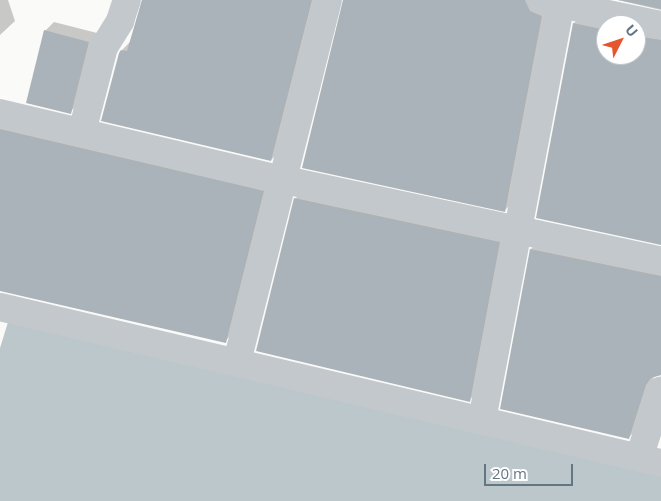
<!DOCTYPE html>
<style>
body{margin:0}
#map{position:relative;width:661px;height:501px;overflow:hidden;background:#fafaf8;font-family:"Open Sans",sans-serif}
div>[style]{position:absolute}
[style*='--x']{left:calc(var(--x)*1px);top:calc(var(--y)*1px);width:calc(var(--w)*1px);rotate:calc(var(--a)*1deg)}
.water>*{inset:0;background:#bbc7cb}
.shadow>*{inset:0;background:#0003}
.building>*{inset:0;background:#aab3b9}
.minor>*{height:28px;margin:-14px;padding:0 14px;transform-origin:14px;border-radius:14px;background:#c3c8cc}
span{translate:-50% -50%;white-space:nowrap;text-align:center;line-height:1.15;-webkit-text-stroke:5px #fff;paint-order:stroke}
.north{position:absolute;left:596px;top:15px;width:50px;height:50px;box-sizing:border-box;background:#fff;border:1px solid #c1c8cd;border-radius:50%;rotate:49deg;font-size:14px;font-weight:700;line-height:20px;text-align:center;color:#657683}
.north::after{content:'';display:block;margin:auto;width:18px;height:22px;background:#e4572e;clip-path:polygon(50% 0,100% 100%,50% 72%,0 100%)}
.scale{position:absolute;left:484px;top:464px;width:89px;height:22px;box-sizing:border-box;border:2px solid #657683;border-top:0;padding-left:6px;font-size:15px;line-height:18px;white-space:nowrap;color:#657683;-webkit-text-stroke:4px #fff;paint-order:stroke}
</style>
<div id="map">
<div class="water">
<i style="clip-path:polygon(9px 319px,661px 471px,661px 501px,0 501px,0 348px)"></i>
</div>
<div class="shadow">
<i style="clip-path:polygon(0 0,8px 0,15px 21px,0 35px)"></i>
<i style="clip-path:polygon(142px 0,318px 0,280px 151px,271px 160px,122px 50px,131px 41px)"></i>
<i style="clip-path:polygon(343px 0,537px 0,550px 7px,514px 201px,505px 210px)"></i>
<i style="clip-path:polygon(618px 0,661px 0,661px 10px)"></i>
<i style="clip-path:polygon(evenodd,583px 14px,661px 29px,661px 244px,537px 217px,574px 23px,583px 14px,606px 25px,636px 25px,636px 55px,606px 55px,606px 25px)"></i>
<i style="clip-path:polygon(54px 22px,97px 33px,79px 103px,70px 112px,45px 31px)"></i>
<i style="clip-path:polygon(0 115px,272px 182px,234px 332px,225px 341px,0 290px)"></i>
<i style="clip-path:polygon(305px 189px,509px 233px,479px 391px,469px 400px,295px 199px)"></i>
<i style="clip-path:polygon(540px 241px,661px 267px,661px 375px,654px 376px,637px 429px,628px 438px,531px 249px)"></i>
</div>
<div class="building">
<i style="clip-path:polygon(142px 0,312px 0,271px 161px,101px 121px,119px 53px,121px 50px,127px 51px)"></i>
<i style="clip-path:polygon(343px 0,525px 0,530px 11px,542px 16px,505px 212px,302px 168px)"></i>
<i style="clip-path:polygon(618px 0,661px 0,661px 9px)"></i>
<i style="clip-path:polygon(573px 23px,606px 30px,606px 55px,636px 55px,636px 36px,661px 40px,661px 245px,536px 218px)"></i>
<i style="clip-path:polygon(44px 30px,89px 42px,71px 114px,26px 103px)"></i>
<i style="clip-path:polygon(0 129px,264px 191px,226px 343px,0 291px)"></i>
<i style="clip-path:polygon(294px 198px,500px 242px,470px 402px,256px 351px)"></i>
<i style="clip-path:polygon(530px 249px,661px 276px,661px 375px,651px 378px,646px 385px,629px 439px,500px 409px)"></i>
</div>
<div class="minor">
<i style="--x:541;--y:0;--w:123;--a:11.8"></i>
<i style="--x:0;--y:113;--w:288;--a:13.3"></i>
<i style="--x:280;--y:179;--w:390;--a:12.1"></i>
<i style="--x:82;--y:132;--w:88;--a:-75.5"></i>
<i style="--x:104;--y:47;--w:31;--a:-58"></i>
<i style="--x:120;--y:21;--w:22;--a:-72"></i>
<i style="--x:0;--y:307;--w:679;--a:13.28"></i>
<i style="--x:237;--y:362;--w:373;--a:-75.9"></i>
<i style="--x:482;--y:420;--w:427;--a:-79.3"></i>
<i style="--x:639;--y:458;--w:71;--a:-72.1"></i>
</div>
<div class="north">U</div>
<div class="scale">20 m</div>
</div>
